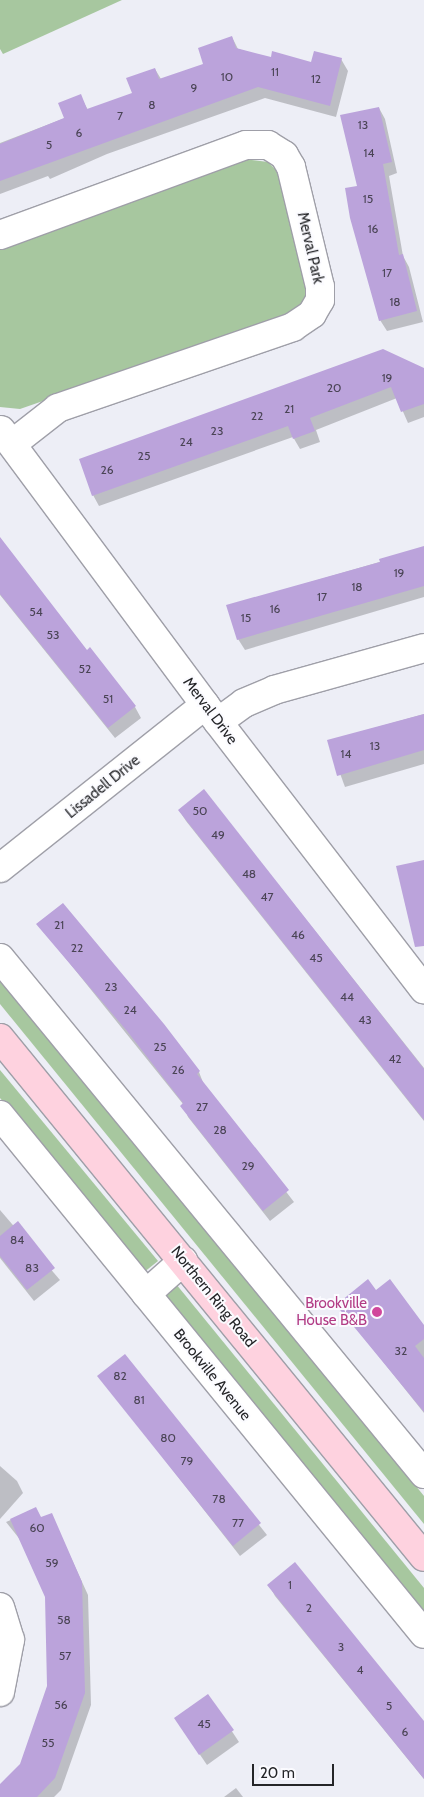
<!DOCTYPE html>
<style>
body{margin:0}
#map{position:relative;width:424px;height:1797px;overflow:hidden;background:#edeef6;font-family:Cabin,sans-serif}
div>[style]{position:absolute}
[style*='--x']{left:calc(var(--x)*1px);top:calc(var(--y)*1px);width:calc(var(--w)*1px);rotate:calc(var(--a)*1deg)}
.green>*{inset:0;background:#a7c79f}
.shadow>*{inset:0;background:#0003}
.building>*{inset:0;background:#bba3db}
.roads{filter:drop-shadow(1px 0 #9f9fa8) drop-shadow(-1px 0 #9f9fa8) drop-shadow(0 1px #9f9fa8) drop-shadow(0 -1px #9f9fa8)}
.minor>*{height:28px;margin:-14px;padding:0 14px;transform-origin:14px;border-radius:14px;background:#fff}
.major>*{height:28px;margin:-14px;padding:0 14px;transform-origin:14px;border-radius:14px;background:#fed2df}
.dots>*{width:14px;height:14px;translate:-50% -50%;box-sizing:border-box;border:2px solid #fbfbff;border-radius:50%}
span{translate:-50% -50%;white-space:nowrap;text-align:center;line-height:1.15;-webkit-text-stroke:4px #fbfbff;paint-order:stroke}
.number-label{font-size:12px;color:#4a4455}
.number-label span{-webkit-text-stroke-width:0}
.street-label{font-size:15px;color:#242528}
.hotel-label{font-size:15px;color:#b23c85}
.right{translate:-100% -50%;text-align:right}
.scale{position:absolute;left:252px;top:1764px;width:82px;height:22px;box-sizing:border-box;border:2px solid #242528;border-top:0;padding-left:6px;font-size:15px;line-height:18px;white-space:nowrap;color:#242528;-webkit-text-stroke:4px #fbfbff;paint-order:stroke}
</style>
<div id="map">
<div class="green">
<i style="clip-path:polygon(0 0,122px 0,3px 54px,0 49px)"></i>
<i style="clip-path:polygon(243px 159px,268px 162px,277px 171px,309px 277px,308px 296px,303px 307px,290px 315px,20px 409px,0 407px,0 248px)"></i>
<i style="clip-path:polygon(0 975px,424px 1496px,424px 1524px,0 1004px)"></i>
<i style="clip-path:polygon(0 1070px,158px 1261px,143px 1273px,0 1098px)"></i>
<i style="clip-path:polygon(176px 1284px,424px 1588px,424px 1626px,164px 1299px)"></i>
</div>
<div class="shadow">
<i style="clip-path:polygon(232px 37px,238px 49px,272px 59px,312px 63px,341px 59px,348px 71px,336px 117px,265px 98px,107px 154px,50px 179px,48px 176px,0 194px,0 143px,65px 118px,80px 95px,88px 110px,133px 94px,155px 69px,161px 79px,205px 65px)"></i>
<i style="clip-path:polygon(379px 108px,385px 119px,397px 173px,389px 176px,403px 256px,409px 267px,423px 322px,387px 331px,380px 320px,359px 187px)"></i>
<i style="clip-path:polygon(424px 370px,424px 417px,408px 423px,397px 398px,316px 430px,320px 442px,300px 449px,293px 437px,99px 506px,93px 495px)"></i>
<i style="clip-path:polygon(0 539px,87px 651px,135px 707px,141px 718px,115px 738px,0 595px)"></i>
<i style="clip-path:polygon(424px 549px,424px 597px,245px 650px,238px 639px,228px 606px)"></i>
<i style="clip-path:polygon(424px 714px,424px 764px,345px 787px,328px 741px)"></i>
<i style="clip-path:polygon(204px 791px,424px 1068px,424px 1121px,186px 821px,179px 810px)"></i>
<i style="clip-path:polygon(38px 924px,163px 1025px,199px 1072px,204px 1085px,294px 1202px,270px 1221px,188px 1117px,183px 1104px)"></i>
<i style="clip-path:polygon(0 1210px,60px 1280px,34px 1301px,0 1258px)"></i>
<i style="clip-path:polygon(376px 1291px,424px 1326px,424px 1413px,338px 1305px)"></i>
<i style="clip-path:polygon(125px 1355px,267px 1535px,240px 1556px,99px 1376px)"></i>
<i style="clip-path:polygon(0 1466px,17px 1481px,23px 1493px,0 1519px)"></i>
<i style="clip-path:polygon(36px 1509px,41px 1518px,51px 1514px,88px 1595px,91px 1705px,61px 1790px,54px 1797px,0 1797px,0 1786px,21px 1764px,49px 1686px,46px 1597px,22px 1542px,6px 1522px)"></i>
<i style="clip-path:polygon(269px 1585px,424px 1723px,424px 1779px,275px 1596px)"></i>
<i style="clip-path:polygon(208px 1695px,239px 1742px,207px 1765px,175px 1718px)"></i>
<i style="clip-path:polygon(236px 1788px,243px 1797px,224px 1797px)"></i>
</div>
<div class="building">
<i style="clip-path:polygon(232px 36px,236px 48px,271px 57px,272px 51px,311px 62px,314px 51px,342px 58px,330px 106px,258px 87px,0 181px,0 144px,64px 118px,58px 103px,81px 94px,87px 109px,132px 93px,126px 78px,155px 68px,159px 79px,203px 64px,198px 48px)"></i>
<i style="clip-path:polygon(379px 107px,392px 162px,383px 164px,399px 255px,403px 254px,417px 311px,379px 321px,350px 218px,345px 188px,357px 186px,340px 115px)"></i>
<i style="clip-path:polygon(383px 349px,424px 368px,424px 404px,401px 412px,391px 387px,310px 418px,315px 431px,293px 439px,288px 426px,92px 496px,79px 459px)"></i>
<i style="clip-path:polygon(0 537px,87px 650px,90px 647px,136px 706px,108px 728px,0 594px)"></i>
<i style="clip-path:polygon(424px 546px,424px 586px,237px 640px,226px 605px,380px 562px,379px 559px)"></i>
<i style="clip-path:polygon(424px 714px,424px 750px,337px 776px,327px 740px)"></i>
<i style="clip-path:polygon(204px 789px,424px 1069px,424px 1120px,178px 810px)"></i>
<i style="clip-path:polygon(424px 860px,424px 946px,415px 947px,396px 866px)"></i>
<i style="clip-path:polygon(63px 903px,164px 1024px,200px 1071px,197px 1074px,289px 1190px,263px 1211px,180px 1106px,183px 1103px,127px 1031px,36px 924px)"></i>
<i style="clip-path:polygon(18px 1221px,55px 1268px,27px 1290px,0 1256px,0 1236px)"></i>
<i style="clip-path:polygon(368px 1279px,376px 1290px,390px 1279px,424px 1325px,424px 1339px,415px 1346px,424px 1358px,424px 1412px,336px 1305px)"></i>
<i style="clip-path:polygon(125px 1354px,261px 1523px,233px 1546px,97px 1376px)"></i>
<i style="clip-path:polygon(36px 1507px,41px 1517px,52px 1513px,82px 1582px,85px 1693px,55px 1778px,37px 1797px,0 1797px,0 1784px,20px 1764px,47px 1686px,45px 1597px,10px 1519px)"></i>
<i style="clip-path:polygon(295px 1562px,424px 1721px,424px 1779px,267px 1585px)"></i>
<i style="clip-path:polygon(208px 1694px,234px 1730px,199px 1755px,174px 1718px)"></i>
</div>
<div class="roads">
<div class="minor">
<i style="--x:0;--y:235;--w:262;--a:-20.1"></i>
<i style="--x:246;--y:145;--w:22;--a:0"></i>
<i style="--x:268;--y:145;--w:19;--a:32"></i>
<i style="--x:284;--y:155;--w:14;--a:60"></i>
<i style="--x:291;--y:167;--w:123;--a:76.4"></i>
<i style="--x:320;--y:287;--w:13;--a:90"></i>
<i style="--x:320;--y:300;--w:16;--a:120"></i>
<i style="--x:312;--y:314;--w:23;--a:146"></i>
<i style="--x:293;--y:327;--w:249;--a:161"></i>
<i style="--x:58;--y:408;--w:58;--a:142"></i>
<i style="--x:1;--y:430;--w:342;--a:53.4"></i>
<i style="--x:205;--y:705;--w:359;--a:52.4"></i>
<i style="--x:218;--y:722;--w:32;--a:-36"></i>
<i style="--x:244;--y:703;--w:33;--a:-23"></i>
<i style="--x:274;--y:690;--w:156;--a:-15.6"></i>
<i style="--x:0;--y:868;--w:262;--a:-38.5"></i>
<i style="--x:0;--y:958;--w:668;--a:50.59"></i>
<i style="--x:0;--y:1115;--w:670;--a:50.75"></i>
<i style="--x:146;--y:1294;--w:50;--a:-41.7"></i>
<i style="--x:0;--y:1607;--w:34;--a:73"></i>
<i style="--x:10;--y:1640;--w:53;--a:100.9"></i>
</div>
<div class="major">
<i style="--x:0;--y:1038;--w:670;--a:50.75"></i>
</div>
</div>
<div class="dots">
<i style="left:377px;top:1312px;background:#d1479c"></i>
</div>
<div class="number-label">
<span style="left:275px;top:72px">11</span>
<span style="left:227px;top:77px">10</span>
<span style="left:316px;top:79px">12</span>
<span style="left:194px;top:88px">9</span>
<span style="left:152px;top:105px">8</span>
<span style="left:120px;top:116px">7</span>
<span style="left:363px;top:125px">13</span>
<span style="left:79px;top:133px">6</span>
<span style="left:49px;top:145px">5</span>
<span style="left:369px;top:153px">14</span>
<span style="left:368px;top:199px">15</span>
<span style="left:373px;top:229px">16</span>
<span style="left:387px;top:273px">17</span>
<span style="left:395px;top:302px">18</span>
<span style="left:387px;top:378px">19</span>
<span style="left:334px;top:388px">20</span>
<span style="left:289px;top:409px">21</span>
<span style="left:257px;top:416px">22</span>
<span style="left:217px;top:431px">23</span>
<span style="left:186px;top:442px">24</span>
<span style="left:144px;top:456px">25</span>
<span style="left:107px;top:470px">26</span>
<span style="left:399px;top:573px">19</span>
<span style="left:357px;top:587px">18</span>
<span style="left:322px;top:597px">17</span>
<span style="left:275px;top:609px">16</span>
<span style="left:36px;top:612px">54</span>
<span style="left:246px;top:618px">15</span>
<span style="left:53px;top:635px">53</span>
<span style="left:85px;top:669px">52</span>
<span style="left:108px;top:699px">51</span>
<span style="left:375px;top:746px">13</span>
<span style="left:346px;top:754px">14</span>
<span style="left:200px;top:811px">50</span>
<span style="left:218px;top:835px">49</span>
<span style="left:249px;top:874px">48</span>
<span style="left:267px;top:897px">47</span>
<span style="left:59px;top:925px">21</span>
<span style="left:298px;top:935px">46</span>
<span style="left:77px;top:948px">22</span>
<span style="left:316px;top:958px">45</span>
<span style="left:111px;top:987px">23</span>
<span style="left:347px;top:997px">44</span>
<span style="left:130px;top:1010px">24</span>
<span style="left:365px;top:1020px">43</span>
<span style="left:160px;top:1047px">25</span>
<span style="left:395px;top:1059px">42</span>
<span style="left:178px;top:1070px">26</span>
<span style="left:202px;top:1107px">27</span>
<span style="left:220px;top:1130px">28</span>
<span style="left:248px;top:1166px">29</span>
<span style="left:17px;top:1240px">84</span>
<span style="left:32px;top:1268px">83</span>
<span style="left:401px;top:1351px">32</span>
<span style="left:120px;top:1376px">82</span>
<span style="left:139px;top:1400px">81</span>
<span style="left:168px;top:1438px">80</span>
<span style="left:187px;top:1461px">79</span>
<span style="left:219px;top:1499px">78</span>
<span style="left:238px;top:1523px">77</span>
<span style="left:37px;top:1528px">60</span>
<span style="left:52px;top:1563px">59</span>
<span style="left:290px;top:1585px">1</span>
<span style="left:309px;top:1608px">2</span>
<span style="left:64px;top:1620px">58</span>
<span style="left:341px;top:1647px">3</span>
<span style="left:65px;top:1656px">57</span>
<span style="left:360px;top:1670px">4</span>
<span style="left:61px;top:1705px">56</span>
<span style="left:389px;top:1706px">5</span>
<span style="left:204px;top:1724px">45</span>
<span style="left:405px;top:1732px">6</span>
<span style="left:48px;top:1743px">55</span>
</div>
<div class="street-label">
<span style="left:310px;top:248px;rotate:77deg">Merval Park</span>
<span style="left:210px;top:711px;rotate:53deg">Merval Drive</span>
<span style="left:103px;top:787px;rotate:-39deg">Lissadell Drive</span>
<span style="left:213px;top:1297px;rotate:51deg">Northern Ring Road</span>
<span style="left:212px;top:1375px;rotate:51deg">Brookville Avenue</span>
</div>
<div class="hotel-label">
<span class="right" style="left:367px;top:1312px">Brookville<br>House B&amp;B</span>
</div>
<div class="scale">20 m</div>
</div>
